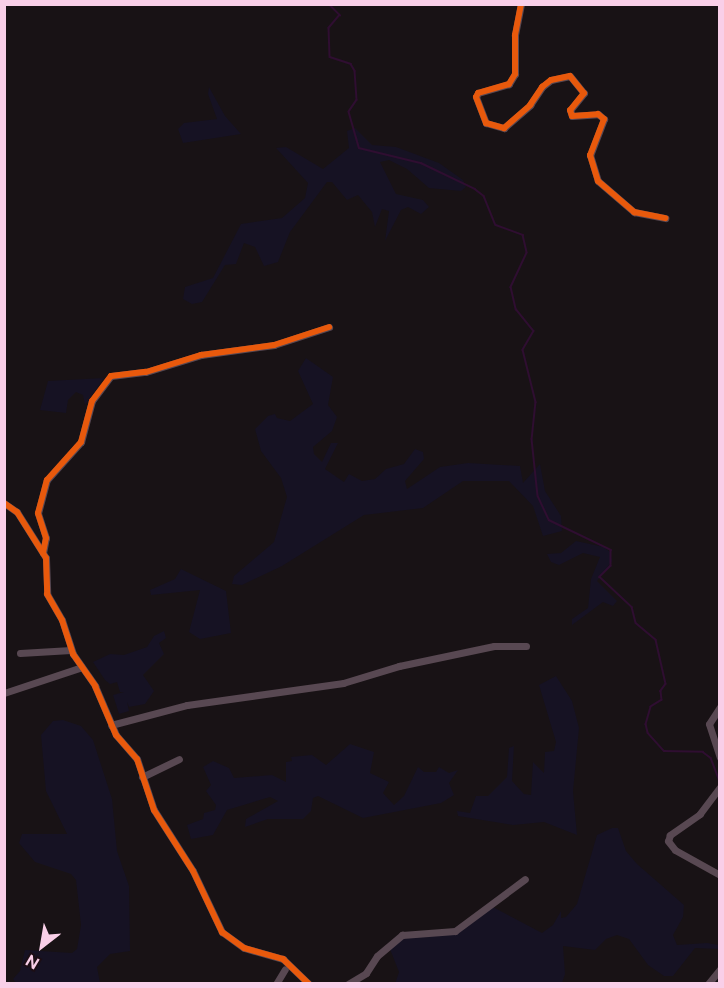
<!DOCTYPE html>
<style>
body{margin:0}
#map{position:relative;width:724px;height:988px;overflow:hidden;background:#181215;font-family:"Public Sans",sans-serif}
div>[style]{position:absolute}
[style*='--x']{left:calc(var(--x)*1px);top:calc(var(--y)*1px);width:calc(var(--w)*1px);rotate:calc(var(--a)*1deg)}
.green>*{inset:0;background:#161223}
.stream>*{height:1.5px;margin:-0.75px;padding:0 0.75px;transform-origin:0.75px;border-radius:0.75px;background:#2f0e31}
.minor>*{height:7px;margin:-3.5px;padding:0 3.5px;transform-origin:3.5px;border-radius:3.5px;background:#584852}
.cycleway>*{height:6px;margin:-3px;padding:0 3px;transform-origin:3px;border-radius:3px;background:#e8590c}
span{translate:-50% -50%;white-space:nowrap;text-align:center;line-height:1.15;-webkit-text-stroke:4.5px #1c0e15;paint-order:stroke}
.frame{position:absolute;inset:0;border:6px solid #f9cfe8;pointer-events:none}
.north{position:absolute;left:12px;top:916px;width:60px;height:60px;-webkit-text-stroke:4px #1c0e15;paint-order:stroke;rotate:211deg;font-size:16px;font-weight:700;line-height:24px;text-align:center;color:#f9cfe8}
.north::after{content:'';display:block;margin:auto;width:21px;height:27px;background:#f9cfe8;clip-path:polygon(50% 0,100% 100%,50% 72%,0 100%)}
</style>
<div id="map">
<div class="green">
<i style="clip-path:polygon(209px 87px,225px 116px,241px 134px,183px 143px,178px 129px,184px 123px,217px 119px,208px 94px)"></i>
<i style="clip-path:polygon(355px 128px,372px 145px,396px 147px,439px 163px,463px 180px,466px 187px,461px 191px,429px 188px,407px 169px,389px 160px,380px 162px,396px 194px,423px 200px,429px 207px,421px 214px,408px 207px,401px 210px,385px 241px,389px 211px,382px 209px,375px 227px,372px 212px,358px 195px,347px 200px,332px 182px,327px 182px,290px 232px,278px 262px,264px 266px,255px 247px,244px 243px,236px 264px,225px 265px,202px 302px,192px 304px,183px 299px,185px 287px,213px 278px,241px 224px,282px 218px,305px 198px,308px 183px,276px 148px,286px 147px,323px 169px,349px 148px,347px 131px)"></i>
<i style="clip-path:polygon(306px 358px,333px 377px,328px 405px,337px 417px,332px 431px,313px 447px,314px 454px,322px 462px,331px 443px,338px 443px,325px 469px,344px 482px,349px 474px,362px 481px,375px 479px,386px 469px,404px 464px,415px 449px,423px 452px,424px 459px,405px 481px,407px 489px,440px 467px,468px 463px,520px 466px,523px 483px,540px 464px,545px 491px,561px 516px,562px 531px,543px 536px,533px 506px,509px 481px,463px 481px,423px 508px,364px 515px,282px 566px,242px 585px,232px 584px,234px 576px,274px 542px,287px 497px,281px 478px,261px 451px,255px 429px,268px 416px,275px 414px,277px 418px,290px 421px,313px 404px,298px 371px)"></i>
<i style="clip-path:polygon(104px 378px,85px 405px,83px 395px,76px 392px,68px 400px,66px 413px,40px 410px,48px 381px)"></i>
<i style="clip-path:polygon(576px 541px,604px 547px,610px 552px,612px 561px,597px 581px,617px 601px,613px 606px,603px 602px,572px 625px,572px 619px,588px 608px,591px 579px,600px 557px,583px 553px,559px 565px,551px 562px,547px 554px,561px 553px)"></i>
<i style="clip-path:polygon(181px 569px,226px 591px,231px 633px,200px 639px,189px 632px,200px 590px,151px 595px,150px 590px,175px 579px)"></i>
<i style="clip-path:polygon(164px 631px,166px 638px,159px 643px,164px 654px,143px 675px,154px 691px,145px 704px,129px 707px,127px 702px,129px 711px,119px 714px,113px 695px,124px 692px,120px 692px,117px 682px,110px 684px,105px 680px,93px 662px,110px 654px,124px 655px,147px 647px,154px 636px)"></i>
<i style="clip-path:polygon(556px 676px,572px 701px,579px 728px,573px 791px,577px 835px,544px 822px,513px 825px,458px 816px,457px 811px,470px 813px,476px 796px,488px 796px,507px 777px,509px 748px,514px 746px,512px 781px,524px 794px,531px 795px,533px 762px,544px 773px,545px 752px,554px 751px,556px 742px,539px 685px)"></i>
<i style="clip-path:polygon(63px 720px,81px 726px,93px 740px,112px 799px,117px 851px,129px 886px,130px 951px,110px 954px,97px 967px,100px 983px,16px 983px,13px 979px,20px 971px,25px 950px,72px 953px,77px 949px,81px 925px,76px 880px,71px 874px,35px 862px,19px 843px,22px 834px,67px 834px,46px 791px,41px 735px,53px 721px)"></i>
<i style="clip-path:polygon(350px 744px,374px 752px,370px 773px,389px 782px,383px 793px,394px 805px,404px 796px,418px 767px,424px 772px,436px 772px,439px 767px,449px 773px,458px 770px,449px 783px,454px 795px,441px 803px,363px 818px,318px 796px,313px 798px,311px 811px,303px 819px,268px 819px,245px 827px,246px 819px,278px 801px,270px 797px,227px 810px,213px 835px,191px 839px,187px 825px,203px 819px,204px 813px,215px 810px,216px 805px,206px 791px,211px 785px,203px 767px,213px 761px,229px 768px,234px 778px,272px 775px,286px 782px,286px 762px,292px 761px,291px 757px,312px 755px,326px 765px)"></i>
<i style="clip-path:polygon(612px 828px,618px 828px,626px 851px,637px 864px,684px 905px,683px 917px,673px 935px,677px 945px,707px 943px,719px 945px,720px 949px,695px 948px,673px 976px,664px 976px,648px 965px,629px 939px,617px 935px,606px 939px,595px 950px,563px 946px,565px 974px,562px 983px,395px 984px,399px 972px,388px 944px,402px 933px,450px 931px,489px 905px,542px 933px,553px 925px,561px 911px,561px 918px,566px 917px,577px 904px,597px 835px)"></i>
</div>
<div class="stream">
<i style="--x:329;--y:4;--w:16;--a:45"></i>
<i style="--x:340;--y:15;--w:17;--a:130"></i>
<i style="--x:329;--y:28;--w:29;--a:88"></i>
<i style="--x:330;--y:57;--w:22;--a:18"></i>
<i style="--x:351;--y:64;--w:8;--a:60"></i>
<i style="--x:355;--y:71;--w:29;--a:86"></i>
<i style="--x:357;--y:100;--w:14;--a:124"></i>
<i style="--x:349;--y:112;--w:37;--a:74"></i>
<i style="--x:359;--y:148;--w:64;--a:13.6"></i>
<i style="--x:421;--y:163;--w:60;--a:25.7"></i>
<i style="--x:475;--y:189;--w:11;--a:38"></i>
<i style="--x:484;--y:196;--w:31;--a:68"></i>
<i style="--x:496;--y:225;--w:29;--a:20"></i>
<i style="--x:523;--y:235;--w:18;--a:77"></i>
<i style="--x:527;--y:253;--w:38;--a:115"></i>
<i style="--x:511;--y:287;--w:23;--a:77"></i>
<i style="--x:516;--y:309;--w:28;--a:51"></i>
<i style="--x:534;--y:331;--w:22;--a:120"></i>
<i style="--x:523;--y:350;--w:54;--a:76"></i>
<i style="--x:536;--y:402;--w:37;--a:96"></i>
<i style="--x:532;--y:439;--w:57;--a:84"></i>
<i style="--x:538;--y:496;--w:26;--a:65"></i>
<i style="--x:549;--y:520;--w:69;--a:25.8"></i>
<i style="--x:611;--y:550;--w:16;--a:90"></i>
<i style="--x:611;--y:566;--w:16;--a:135"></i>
<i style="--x:600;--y:577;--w:44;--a:43.2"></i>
<i style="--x:632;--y:607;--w:16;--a:76"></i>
<i style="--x:636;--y:623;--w:26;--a:40"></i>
<i style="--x:656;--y:640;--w:45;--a:77.2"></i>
<i style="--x:666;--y:684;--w:9;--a:126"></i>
<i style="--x:661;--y:691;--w:9;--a:84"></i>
<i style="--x:662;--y:700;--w:13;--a:148"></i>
<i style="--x:651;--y:707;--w:18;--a:106"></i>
<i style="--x:646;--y:724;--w:9;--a:77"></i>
<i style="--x:648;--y:733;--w:24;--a:48"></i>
<i style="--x:664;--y:751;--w:39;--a:1"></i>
<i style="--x:703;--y:752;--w:10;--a:37"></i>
<i style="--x:711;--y:758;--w:25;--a:69"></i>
</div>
<div class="minor">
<i style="--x:521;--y:4;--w:32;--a:101"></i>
<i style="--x:515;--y:35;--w:39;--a:90"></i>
<i style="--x:515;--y:74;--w:12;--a:121"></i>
<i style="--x:509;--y:84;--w:32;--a:164"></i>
<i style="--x:478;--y:93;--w:4;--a:117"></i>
<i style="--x:476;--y:97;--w:28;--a:69"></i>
<i style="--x:486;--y:123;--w:19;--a:16"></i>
<i style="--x:504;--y:128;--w:35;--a:-41"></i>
<i style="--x:530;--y:105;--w:22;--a:-56"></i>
<i style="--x:542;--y:87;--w:11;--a:-38"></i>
<i style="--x:551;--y:80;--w:19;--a:-12"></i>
<i style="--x:570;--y:76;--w:22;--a:51"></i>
<i style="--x:584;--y:93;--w:22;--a:129"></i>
<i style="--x:570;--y:110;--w:6;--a:72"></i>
<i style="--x:572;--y:116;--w:26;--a:-4"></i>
<i style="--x:598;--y:114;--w:8;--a:40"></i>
<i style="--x:604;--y:119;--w:39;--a:111"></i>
<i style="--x:590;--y:155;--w:27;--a:73"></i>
<i style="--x:598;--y:181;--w:48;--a:40.7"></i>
<i style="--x:634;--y:212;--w:32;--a:11"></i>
<i style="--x:4;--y:503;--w:16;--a:35"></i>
<i style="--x:17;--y:512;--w:54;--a:57.8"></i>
<i style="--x:46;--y:558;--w:36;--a:88"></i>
<i style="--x:47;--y:594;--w:30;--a:60"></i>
<i style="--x:62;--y:620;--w:36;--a:72"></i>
<i style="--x:73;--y:654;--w:39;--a:55"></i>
<i style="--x:95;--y:686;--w:53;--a:66.8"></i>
<i style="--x:116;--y:735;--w:32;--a:49"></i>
<i style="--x:137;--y:759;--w:54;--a:71.6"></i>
<i style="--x:154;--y:810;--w:72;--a:57.4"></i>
<i style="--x:193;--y:871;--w:68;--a:64.6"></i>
<i style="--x:222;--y:932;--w:27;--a:36"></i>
<i style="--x:244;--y:948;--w:41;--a:15.8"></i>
<i style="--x:283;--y:959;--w:36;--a:44"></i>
<i style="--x:43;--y:553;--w:15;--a:-79"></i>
<i style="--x:46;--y:538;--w:26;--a:-108"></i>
<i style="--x:38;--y:513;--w:34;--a:-75"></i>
<i style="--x:47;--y:480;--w:51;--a:-48.2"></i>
<i style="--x:81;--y:442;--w:42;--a:-75"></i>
<i style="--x:92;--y:401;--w:31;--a:-53"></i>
<i style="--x:111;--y:376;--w:35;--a:-7"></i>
<i style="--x:146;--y:372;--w:58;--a:-17.2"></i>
<i style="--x:201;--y:355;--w:74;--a:-7.8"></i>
<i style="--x:274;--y:345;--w:58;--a:-18.1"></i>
<i style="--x:20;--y:653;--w:51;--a:-3.4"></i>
<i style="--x:4;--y:693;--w:82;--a:-18.4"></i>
<i style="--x:720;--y:707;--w:20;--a:123"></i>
<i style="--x:709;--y:724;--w:35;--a:72"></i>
<i style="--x:111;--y:725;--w:79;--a:-14.7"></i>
<i style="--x:187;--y:705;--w:158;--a:-8"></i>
<i style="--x:343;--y:683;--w:59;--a:-16.9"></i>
<i style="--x:399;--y:666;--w:97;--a:-11.9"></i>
<i style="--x:494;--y:646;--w:32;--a:0"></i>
<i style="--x:142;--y:777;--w:41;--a:-25.9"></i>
<i style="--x:720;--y:787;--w:34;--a:127"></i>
<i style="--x:700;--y:814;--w:37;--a:145"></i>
<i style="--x:670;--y:835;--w:6;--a:108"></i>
<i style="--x:668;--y:841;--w:11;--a:52"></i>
<i style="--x:675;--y:850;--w:51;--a:29.1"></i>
<i style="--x:276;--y:984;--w:17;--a:-59"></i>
<i style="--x:348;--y:984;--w:21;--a:-31"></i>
<i style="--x:366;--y:973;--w:20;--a:-57"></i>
<i style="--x:377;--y:956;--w:33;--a:-40"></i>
<i style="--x:402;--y:935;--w:53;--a:-4.3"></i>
<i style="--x:455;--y:931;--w:87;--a:-36.6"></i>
<i style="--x:708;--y:984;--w:19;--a:-51"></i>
</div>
<div class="cycleway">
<i style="--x:521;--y:4;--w:32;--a:101"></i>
<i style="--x:515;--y:35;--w:39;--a:90"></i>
<i style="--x:515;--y:74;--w:12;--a:121"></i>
<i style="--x:509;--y:84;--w:32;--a:164"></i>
<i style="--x:478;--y:93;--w:4;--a:117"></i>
<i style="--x:476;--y:97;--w:28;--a:69"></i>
<i style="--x:486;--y:123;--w:19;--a:16"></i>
<i style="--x:504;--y:128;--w:35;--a:-41"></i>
<i style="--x:530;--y:105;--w:22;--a:-56"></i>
<i style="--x:542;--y:87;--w:11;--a:-38"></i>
<i style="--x:551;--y:80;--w:19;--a:-12"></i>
<i style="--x:570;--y:76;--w:22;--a:51"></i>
<i style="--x:584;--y:93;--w:22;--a:129"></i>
<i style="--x:570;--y:110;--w:6;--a:72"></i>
<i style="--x:572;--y:116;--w:26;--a:-4"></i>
<i style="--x:598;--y:114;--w:8;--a:40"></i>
<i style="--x:604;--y:119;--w:39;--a:111"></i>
<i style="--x:590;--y:155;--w:27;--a:73"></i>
<i style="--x:598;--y:181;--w:48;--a:40.7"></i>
<i style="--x:634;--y:212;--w:32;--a:11"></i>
<i style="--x:4;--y:503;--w:16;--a:35"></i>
<i style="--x:17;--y:512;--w:54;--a:57.8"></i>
<i style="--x:46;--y:558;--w:36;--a:88"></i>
<i style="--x:47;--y:594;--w:30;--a:60"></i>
<i style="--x:62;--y:620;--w:36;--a:72"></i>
<i style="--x:73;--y:654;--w:39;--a:55"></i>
<i style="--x:95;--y:686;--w:53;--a:66.8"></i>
<i style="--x:116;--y:735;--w:32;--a:49"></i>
<i style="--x:137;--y:759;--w:54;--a:71.6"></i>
<i style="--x:154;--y:810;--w:72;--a:57.4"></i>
<i style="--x:193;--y:871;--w:68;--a:64.6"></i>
<i style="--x:222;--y:932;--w:27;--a:36"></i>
<i style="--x:244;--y:948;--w:41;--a:15.8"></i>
<i style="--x:283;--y:959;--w:36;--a:44"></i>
<i style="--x:43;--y:553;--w:15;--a:-79"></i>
<i style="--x:46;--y:538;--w:26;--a:-108"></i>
<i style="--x:38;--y:513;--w:34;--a:-75"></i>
<i style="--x:47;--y:480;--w:51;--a:-48.2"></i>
<i style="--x:81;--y:442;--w:42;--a:-75"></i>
<i style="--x:92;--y:401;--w:31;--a:-53"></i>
<i style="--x:111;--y:376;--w:35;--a:-7"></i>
<i style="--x:146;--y:372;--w:58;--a:-17.2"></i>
<i style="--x:201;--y:355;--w:74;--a:-7.8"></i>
<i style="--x:274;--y:345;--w:58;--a:-18.1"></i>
</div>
<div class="frame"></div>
<div class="north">N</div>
</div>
